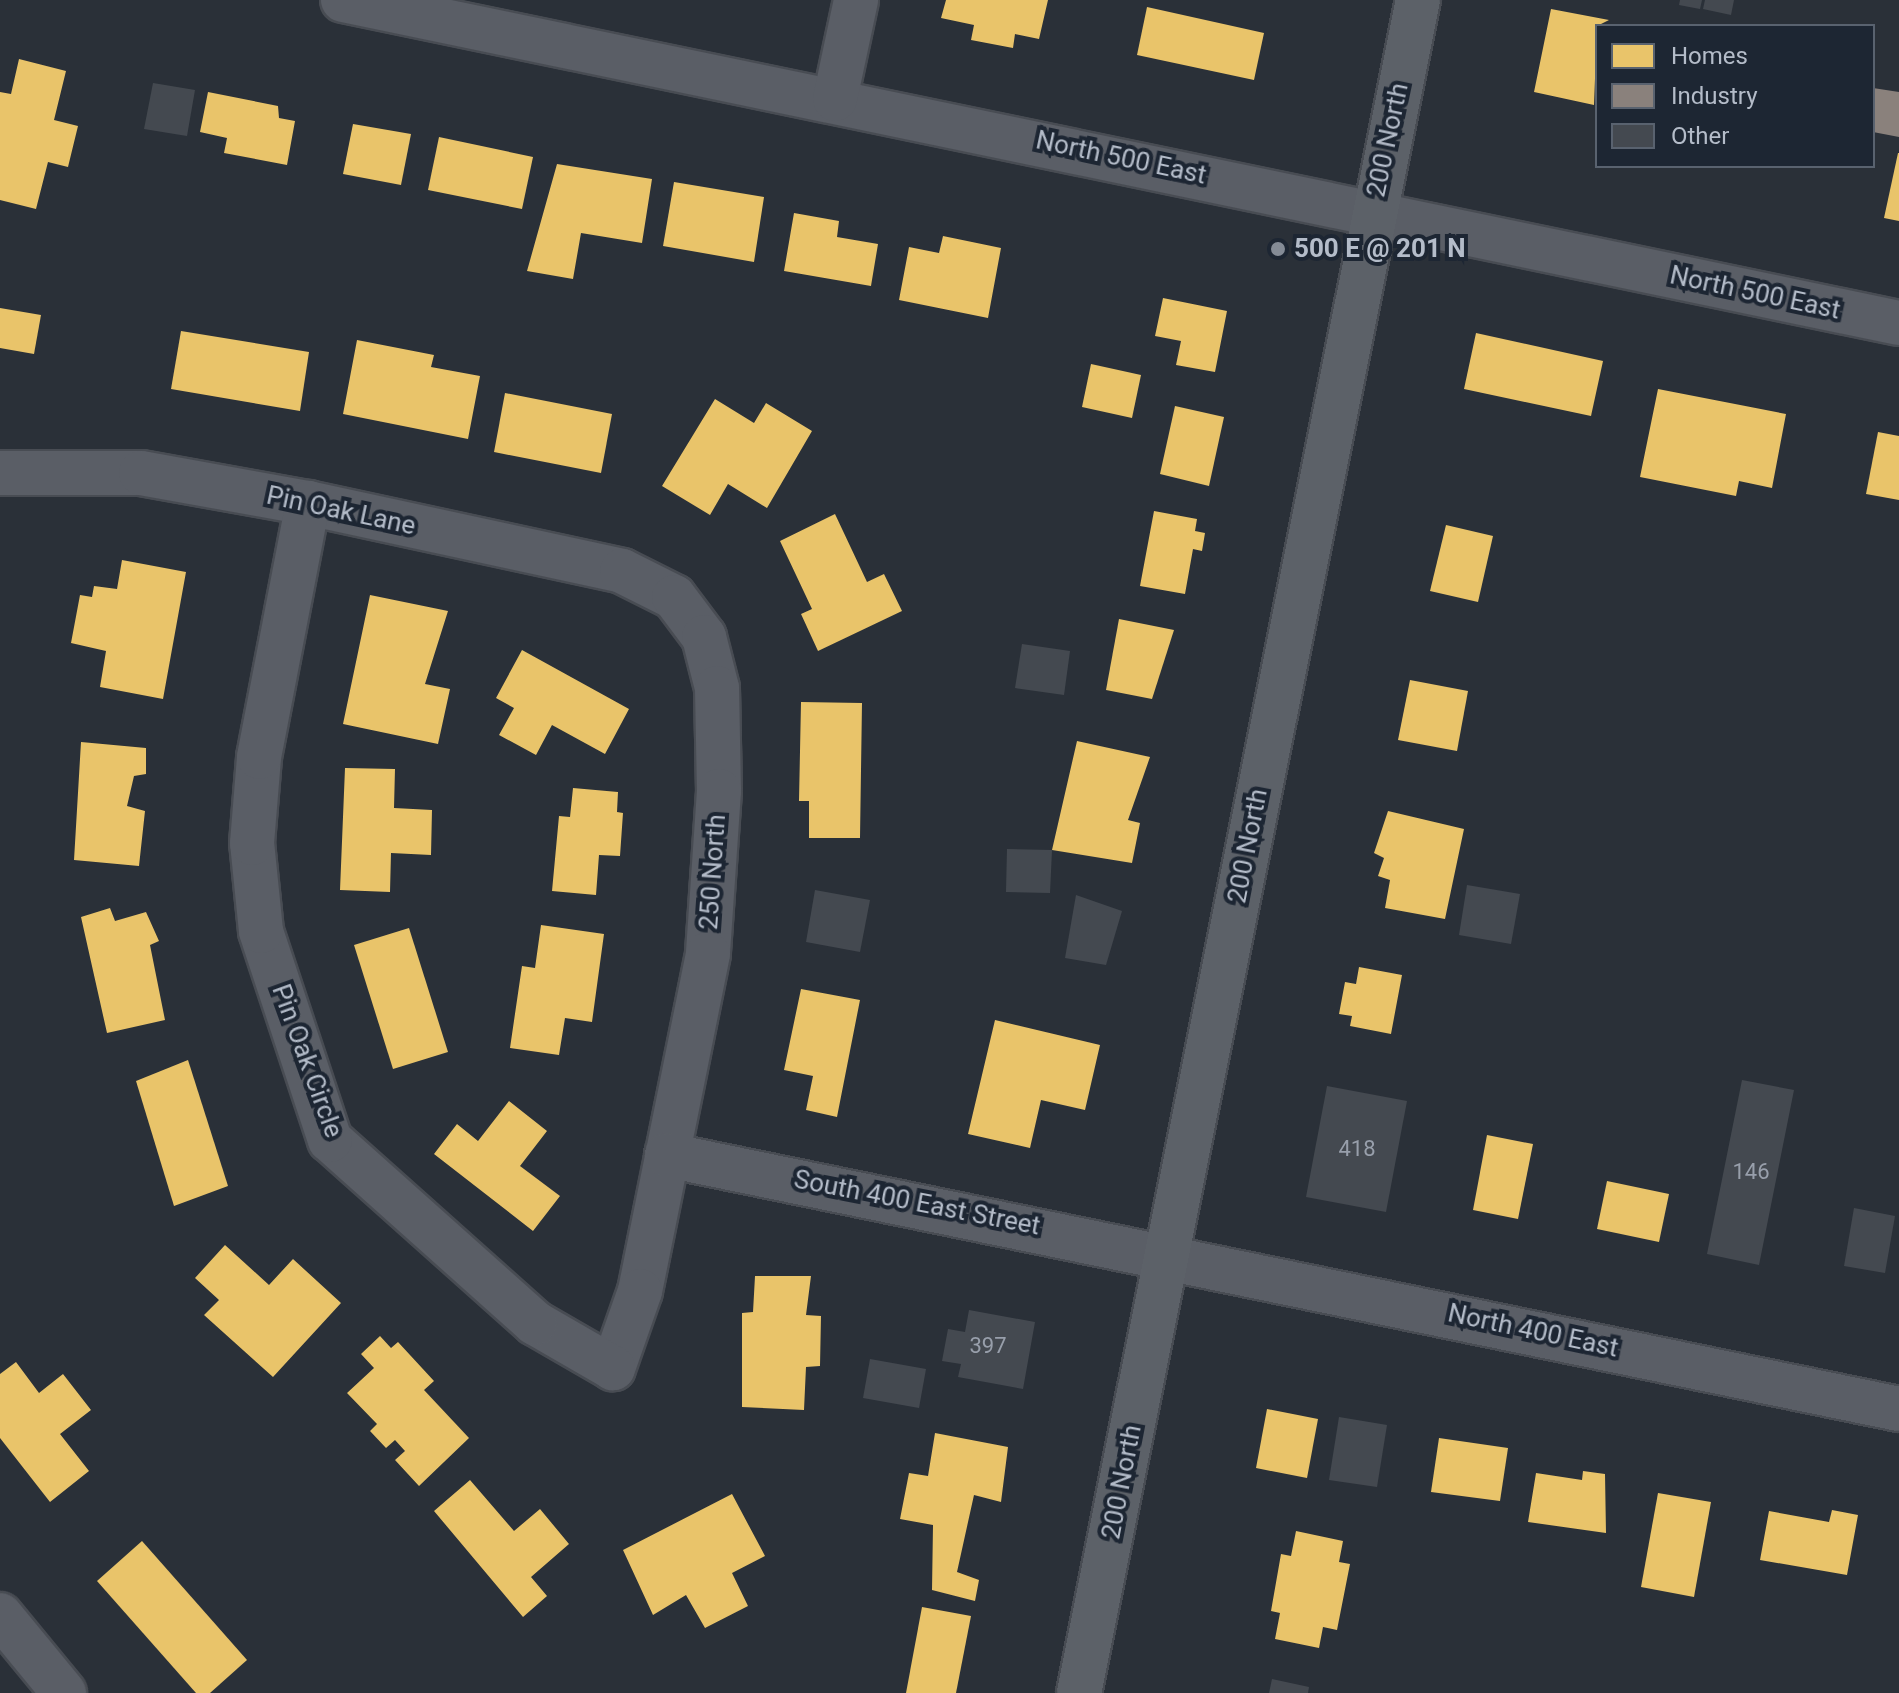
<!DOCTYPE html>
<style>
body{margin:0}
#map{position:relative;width:1899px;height:1693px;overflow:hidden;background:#2a3038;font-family:Roboto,sans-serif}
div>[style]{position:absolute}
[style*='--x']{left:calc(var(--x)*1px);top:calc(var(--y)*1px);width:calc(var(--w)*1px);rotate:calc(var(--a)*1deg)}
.homes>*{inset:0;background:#e9c46a}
.industry>*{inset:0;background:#8a817c}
.building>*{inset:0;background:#444950}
.roads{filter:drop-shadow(2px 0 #484c53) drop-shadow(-2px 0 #484c53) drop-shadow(0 2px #484c53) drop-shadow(0 -2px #484c53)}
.minor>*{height:44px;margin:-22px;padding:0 22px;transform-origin:22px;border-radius:22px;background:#5a5e66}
.major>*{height:44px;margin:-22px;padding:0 22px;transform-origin:22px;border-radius:22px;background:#5c6168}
.dots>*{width:22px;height:22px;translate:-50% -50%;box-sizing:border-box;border:4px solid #1d2633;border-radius:50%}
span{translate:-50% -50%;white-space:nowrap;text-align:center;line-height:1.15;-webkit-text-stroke:8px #1d2633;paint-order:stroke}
.number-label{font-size:22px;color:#989fab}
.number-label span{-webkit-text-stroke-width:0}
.street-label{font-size:26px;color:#b4bcc9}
.poi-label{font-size:26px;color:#b4bcc9;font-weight:700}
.left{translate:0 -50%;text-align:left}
.legend{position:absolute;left:1595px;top:24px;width:280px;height:144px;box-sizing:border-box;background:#1d2633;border:2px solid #59626f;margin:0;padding:10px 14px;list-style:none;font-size:24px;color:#b4bcc9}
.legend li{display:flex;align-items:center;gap:16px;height:40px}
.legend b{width:40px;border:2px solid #59626f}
</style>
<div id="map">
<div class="homes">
<i style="clip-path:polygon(946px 0,1048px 0,1039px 39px,1015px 34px,1013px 48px,971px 40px,974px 25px,941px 18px)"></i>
<i style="clip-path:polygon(1147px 7px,1264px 33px,1254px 80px,1137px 55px)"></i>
<i style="clip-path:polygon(1551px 9px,1609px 20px,1597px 26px,1594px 105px,1534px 92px)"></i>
<i style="clip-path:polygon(19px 59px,66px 71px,54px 120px,78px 126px,68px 167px,48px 162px,36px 209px,0 200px,0 92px,11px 94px)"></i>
<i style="clip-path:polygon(208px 92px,278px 106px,279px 118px,295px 121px,287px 165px,224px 153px,227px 138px,200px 132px)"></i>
<i style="clip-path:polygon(353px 124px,411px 134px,401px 185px,343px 174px)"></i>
<i style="clip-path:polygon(439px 137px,533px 157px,522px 209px,428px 190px)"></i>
<i style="clip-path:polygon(1898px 153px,1899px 153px,1899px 221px,1884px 218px)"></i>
<i style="clip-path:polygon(557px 164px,652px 179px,642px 243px,581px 233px,573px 279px,527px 271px)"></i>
<i style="clip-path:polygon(674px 182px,764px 197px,754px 262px,663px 246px)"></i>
<i style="clip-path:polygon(794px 213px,839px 221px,837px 237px,878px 244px,871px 286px,784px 271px)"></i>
<i style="clip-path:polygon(943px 236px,1001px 248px,988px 318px,899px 300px,909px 247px,939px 253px)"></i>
<i style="clip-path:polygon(1163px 298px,1227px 311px,1215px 372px,1176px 365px,1181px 341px,1155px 336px)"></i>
<i style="clip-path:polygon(0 308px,41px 315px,34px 354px,0 348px)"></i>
<i style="clip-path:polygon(181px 331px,309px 352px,300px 411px,171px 389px)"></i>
<i style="clip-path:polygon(1476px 333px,1603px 361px,1591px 416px,1464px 389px)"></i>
<i style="clip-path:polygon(357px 340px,434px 355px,431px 367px,480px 376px,468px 439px,343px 414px)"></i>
<i style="clip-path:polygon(1091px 364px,1141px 375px,1132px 418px,1082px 407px)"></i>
<i style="clip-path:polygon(1658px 389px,1786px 414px,1772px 488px,1739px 481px,1736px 496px,1640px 477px)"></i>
<i style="clip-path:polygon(505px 393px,612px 414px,601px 473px,494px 452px)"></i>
<i style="clip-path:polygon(715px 399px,754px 423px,766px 403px,812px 431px,767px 508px,728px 484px,710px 515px,662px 486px)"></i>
<i style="clip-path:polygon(1175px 406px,1224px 417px,1209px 486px,1160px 474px)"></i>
<i style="clip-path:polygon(1878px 432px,1899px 436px,1899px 500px,1866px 494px)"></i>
<i style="clip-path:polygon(1154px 511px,1197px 519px,1195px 531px,1205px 533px,1202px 551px,1193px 549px,1185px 594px,1140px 586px)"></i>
<i style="clip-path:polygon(835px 514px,867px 582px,884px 574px,902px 611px,818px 651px,801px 614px,812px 609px,780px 541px)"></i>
<i style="clip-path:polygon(1446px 525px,1493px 536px,1478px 602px,1430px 591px)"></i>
<i style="clip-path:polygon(122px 560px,186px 572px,163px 699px,100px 687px,106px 651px,71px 643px,80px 595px,92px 597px,94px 586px,117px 589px)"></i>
<i style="clip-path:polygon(370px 595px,448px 611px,425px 684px,450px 689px,438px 744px,343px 724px)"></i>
<i style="clip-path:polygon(1119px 619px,1174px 630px,1152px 699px,1106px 690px)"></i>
<i style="clip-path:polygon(522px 650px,629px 709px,605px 754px,552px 725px,536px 755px,499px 735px,514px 708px,496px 698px)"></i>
<i style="clip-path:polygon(1410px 680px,1468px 691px,1457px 751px,1398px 740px)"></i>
<i style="clip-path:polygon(801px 702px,862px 703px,860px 838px,809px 838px,809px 801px,799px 801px)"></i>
<i style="clip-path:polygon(1077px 741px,1150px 757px,1128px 820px,1140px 823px,1132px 863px,1052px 850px)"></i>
<i style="clip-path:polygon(81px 742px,146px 748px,146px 774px,134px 776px,127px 806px,145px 811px,139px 866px,74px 860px)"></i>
<i style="clip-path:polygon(345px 768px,395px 769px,394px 808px,432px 810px,431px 855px,391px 853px,390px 892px,340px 890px)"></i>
<i style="clip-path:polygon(573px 788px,618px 792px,617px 812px,623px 813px,620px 856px,599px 855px,596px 895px,552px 891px,559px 816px,570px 817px)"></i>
<i style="clip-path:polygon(1388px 811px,1464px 829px,1445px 919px,1385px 908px,1390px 880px,1378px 876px,1384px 858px,1374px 853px)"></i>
<i style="clip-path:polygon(110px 908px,115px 921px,146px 912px,159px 941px,150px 945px,165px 1020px,107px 1033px,81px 917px)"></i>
<i style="clip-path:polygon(541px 925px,604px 934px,592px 1022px,565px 1018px,559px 1055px,510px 1048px,522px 966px,535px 968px)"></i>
<i style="clip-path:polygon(409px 928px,448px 1052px,393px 1069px,354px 945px)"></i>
<i style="clip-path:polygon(1359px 967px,1402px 975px,1391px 1034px,1350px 1026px,1352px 1016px,1339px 1014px,1345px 982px,1356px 984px)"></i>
<i style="clip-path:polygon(801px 989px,860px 1000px,837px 1117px,806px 1110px,813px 1076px,784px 1070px)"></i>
<i style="clip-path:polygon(995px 1020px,1100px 1045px,1085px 1110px,1041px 1100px,1030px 1148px,968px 1134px)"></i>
<i style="clip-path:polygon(188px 1060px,228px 1186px,174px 1206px,136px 1081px)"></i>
<i style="clip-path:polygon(509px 1101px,547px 1131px,520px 1166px,560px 1196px,533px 1231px,434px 1154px,457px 1124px,478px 1141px)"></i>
<i style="clip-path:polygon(1487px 1135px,1533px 1144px,1518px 1219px,1473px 1210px)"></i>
<i style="clip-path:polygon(1607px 1181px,1669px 1194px,1659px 1242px,1597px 1229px)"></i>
<i style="clip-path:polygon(225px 1245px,269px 1285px,293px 1259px,341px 1303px,273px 1377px,204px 1315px,219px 1300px,195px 1278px)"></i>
<i style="clip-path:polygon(755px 1276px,811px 1276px,806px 1315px,821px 1316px,820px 1366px,806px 1367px,804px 1410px,742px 1407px,742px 1313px,753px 1312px)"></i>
<i style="clip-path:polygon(380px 1336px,391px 1348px,398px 1342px,434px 1381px,424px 1390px,469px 1438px,419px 1486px,395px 1460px,405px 1451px,395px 1440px,386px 1448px,370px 1431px,377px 1424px,347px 1393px,374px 1368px,361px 1354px)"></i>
<i style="clip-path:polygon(16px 1362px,39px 1393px,63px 1374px,91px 1410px,60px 1434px,89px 1471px,50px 1502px,0 1438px,0 1374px)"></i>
<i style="clip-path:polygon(1267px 1409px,1318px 1419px,1307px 1478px,1256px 1468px)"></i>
<i style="clip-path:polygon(935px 1433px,1008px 1447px,1001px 1502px,974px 1495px,957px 1572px,979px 1580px,975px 1601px,932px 1590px,933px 1525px,900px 1519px,909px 1473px,928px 1476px)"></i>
<i style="clip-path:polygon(1439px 1438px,1508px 1448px,1500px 1501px,1431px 1492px)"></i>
<i style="clip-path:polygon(1583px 1471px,1605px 1474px,1606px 1533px,1528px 1522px,1536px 1473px,1582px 1480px)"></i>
<i style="clip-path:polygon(470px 1480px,514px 1531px,540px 1509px,569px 1544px,531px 1577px,547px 1596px,523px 1617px,434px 1511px)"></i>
<i style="clip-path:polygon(1658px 1493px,1711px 1502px,1694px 1597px,1641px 1587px)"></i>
<i style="clip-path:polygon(732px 1494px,765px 1556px,732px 1573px,748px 1606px,705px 1628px,686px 1595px,653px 1615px,623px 1550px)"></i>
<i style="clip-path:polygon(1832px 1510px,1858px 1515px,1847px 1575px,1760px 1560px,1769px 1511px,1829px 1522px)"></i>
<i style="clip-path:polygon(1296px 1531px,1343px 1541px,1339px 1562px,1350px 1564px,1337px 1630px,1323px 1627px,1319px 1648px,1275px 1639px,1280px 1613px,1271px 1611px,1281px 1554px,1291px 1556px)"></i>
<i style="clip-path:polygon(142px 1541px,247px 1660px,210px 1693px,196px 1693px,97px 1581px)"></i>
<i style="clip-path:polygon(922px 1607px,971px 1616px,956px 1693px,906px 1693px)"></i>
</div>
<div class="industry">
<i style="clip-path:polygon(1873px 88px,1899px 92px,1899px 137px,1873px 132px)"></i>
</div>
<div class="building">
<i style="clip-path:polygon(1680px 0,1702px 0,1700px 9px,1679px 5px)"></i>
<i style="clip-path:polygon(1705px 0,1734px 0,1731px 15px,1703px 9px)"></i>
<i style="clip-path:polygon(153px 83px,195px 90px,187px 136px,144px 129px)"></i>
<i style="clip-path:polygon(1022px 644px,1070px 651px,1064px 695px,1015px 688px)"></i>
<i style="clip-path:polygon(1007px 849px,1052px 850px,1050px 893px,1006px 892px)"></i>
<i style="clip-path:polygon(1467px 885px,1520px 894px,1511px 944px,1459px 935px)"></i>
<i style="clip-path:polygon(815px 890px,870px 900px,860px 952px,806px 942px)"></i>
<i style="clip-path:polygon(1076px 895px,1122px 911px,1106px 965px,1065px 958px)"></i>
<i style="clip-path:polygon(1742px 1080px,1794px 1090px,1759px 1265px,1707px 1254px)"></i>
<i style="clip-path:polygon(1327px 1086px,1407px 1101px,1386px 1212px,1306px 1197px)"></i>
<i style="clip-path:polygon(1854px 1208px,1895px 1216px,1885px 1273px,1844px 1266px)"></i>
<i style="clip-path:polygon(969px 1310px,1035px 1322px,1023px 1389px,958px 1377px,961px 1364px,942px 1361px,948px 1329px,965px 1332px)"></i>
<i style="clip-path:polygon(870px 1359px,926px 1369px,919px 1408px,863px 1398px)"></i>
<i style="clip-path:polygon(1339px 1417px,1387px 1425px,1377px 1487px,1329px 1480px)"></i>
<i style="clip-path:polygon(1272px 1679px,1309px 1687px,1308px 1693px,1269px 1693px)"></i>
</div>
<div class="roads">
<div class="minor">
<i style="--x:343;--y:0;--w:1589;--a:11.73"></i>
<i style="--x:835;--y:99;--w:101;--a:-78"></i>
<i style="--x:0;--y:473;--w:141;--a:0"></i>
<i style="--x:141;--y:473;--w:170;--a:10.2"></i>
<i style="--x:308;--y:503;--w:321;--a:12.2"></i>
<i style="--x:622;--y:571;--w:58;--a:26.6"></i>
<i style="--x:674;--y:597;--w:50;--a:53.1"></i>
<i style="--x:704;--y:637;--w:53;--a:75.7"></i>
<i style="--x:717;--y:688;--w:103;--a:88.9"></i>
<i style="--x:719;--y:791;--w:163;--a:93.9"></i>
<i style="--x:708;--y:954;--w:344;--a:101.4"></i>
<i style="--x:640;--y:1291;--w:82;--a:109.3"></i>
<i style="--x:613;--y:1368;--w:90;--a:-150"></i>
<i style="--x:535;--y:1323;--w:275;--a:-138.2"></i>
<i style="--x:330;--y:1140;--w:220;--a:-108.3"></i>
<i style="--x:261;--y:931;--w:88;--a:-95.8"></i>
<i style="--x:252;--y:843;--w:86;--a:-85.3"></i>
<i style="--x:259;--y:757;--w:259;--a:-79.1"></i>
<i style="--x:667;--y:1155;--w:1258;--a:11.65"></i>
<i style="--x:0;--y:1615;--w:101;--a:50.6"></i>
</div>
<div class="major">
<i style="--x:1079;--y:1693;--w:1727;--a:-78.68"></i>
</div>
</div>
<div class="dots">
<i style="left:1278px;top:249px;background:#848b96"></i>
</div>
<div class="number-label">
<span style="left:1357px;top:1149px">418</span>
<span style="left:1751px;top:1172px">146</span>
<span style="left:988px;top:1346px">397</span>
</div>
<div class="street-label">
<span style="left:1388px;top:140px;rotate:-78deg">200 North</span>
<span style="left:1121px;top:158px;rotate:12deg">North 500 East</span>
<span style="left:1755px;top:293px;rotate:12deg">North 500 East</span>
<span style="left:341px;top:511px;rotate:12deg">Pin Oak Lane</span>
<span style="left:1248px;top:846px;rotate:-79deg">200 North</span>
<span style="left:713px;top:872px;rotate:-86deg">250 North</span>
<span style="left:307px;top:1061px;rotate:70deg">Pin Oak Circle</span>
<span style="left:917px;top:1203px;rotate:11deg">South 400 East Street</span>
<span style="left:1533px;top:1331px;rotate:12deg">North 400 East</span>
<span style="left:1122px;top:1482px;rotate:-79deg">200 North</span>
</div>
<div class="poi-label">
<span class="left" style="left:1294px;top:249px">500 E @ 201 N</span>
</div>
<ul class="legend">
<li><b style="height:22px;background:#e9c46a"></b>Homes</li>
<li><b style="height:22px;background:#8a817c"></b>Industry</li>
<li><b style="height:22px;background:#444950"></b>Other</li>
</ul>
</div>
